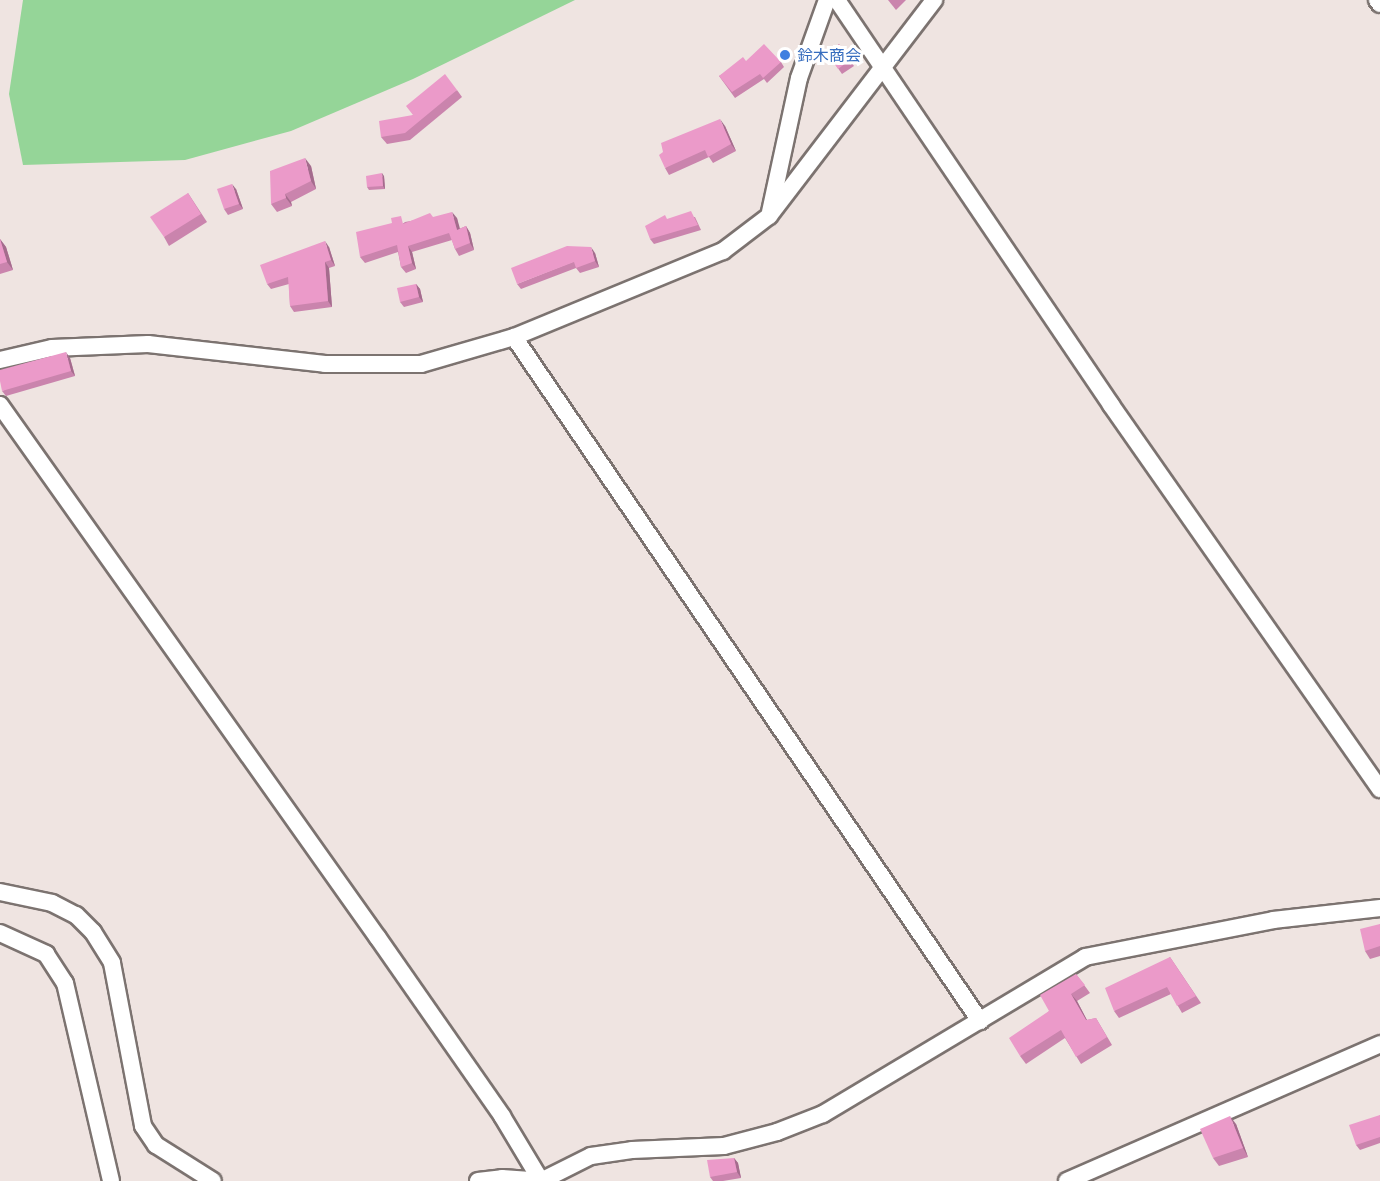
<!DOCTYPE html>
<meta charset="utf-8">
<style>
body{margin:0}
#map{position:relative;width:1380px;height:1181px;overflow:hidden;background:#efe4e1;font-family:"Archivo Narrow","Noto Sans JP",sans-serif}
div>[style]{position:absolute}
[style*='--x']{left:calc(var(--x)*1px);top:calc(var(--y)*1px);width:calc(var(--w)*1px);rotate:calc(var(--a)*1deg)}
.green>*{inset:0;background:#95d598}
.roads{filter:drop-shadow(2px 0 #7c7370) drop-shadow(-2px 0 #7c7370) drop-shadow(0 2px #7c7370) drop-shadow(0 -2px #7c7370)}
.minor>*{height:16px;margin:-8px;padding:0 8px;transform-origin:8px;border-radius:8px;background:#fff}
.wall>*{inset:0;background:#ca84ad}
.shaded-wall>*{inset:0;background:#a46c8d}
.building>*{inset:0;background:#eb9ac9}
.dots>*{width:16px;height:16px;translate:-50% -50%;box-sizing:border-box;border:3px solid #fff;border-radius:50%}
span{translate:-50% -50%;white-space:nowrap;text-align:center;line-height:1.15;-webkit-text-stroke:6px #fff;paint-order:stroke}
.shop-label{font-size:16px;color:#366cbe}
.left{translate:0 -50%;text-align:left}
</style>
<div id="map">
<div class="green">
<i style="clip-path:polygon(23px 0,575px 0,413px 79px,291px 131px,185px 160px,23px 165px,9px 94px)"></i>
</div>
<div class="roads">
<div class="minor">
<i style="--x:837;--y:0;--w:489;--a:55.9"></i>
<i style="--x:1111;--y:405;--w:469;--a:55"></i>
<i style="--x:1377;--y:0;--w:5;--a:53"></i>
<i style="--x:770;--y:212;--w:137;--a:-77.8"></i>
<i style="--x:799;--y:78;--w:83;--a:-70.3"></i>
<i style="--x:514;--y:337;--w:828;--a:55.73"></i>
<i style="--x:0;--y:360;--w:53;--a:-13"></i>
<i style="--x:52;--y:348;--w:96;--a:-2.4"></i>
<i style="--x:148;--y:344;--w:178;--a:6.4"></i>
<i style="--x:325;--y:364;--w:96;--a:0"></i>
<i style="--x:421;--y:364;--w:97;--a:-16.2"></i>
<i style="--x:514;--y:337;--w:226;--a:-22.4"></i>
<i style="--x:723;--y:251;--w:58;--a:-37.3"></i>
<i style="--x:769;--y:216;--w:272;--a:-52.6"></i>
<i style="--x:0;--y:405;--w:653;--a:54.66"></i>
<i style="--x:378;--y:938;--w:217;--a:55.1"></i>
<i style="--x:502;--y:1116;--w:76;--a:59"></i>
<i style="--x:0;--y:892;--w:53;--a:11.9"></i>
<i style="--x:52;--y:903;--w:27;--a:27"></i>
<i style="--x:76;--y:915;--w:24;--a:45"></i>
<i style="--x:93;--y:932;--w:36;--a:58"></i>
<i style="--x:112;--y:963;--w:166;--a:79.2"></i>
<i style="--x:143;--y:1126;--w:23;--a:56"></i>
<i style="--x:156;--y:1145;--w:67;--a:32.3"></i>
<i style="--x:0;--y:933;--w:51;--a:24.5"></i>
<i style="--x:46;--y:954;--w:35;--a:57"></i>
<i style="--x:65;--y:983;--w:203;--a:76.9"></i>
<i style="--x:478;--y:1181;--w:24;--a:-7"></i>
<i style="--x:502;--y:1178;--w:39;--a:4"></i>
<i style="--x:541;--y:1181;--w:56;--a:-26.6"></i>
<i style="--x:591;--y:1156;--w:41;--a:-8.3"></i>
<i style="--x:632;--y:1150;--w:92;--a:-2.5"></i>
<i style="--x:724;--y:1146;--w:55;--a:-14.8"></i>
<i style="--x:777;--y:1132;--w:49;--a:-21.4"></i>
<i style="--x:823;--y:1114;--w:305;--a:-30.9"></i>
<i style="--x:1085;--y:957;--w:192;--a:-11.1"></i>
<i style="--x:1273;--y:920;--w:108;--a:-6.4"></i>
<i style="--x:1067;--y:1181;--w:342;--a:-23.6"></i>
</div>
</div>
<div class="wall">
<i style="clip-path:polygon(888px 0,906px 0,896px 10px)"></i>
<i style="clip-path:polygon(839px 44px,854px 66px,842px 74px,828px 54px)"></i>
<i style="clip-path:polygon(746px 61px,781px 62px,784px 67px,767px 83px,764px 79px,735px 98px,719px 76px)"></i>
<i style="clip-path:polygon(457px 90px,462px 97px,410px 140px,387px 144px,381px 137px,413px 115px)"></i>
<i style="clip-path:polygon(725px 126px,736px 151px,713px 163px,709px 157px,669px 175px,665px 168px)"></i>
<i style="clip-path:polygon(311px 166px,316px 189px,291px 202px,292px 206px,277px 212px,271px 204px)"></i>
<i style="clip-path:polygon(384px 176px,385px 189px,369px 190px,367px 187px)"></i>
<i style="clip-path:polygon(236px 189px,243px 209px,228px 215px,224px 209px)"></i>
<i style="clip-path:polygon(188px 193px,207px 222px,169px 246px,164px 237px)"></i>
<i style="clip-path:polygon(433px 217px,457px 218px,459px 229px,466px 226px,470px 233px,474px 250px,459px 256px,455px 249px,452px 240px,412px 252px,416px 269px,406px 273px,401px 267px,398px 252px,365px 263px,360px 257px,405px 222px)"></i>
<i style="clip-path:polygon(695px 217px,701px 230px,654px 244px,650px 239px,668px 219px)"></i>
<i style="clip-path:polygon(0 239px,6px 247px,13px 270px,0 274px)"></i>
<i style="clip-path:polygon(329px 247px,335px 266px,329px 268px,332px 307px,294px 312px,290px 306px,289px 284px,271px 289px,267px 284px)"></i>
<i style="clip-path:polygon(595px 253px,599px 267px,580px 273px,576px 268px,521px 289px,517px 284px)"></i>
<i style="clip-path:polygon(416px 284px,420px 289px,423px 302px,404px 307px,400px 302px)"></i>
<i style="clip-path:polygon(70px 358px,75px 376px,6px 396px,2px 391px)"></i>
<i style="clip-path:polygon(1380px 924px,1380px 956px,1370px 959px,1365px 951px)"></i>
<i style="clip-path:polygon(1170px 957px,1201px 1003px,1182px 1013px,1171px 994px,1119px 1018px,1114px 1011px)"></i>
<i style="clip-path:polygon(1076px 974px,1090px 993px,1077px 1001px,1087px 1020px,1096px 1018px,1112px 1045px,1081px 1064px,1065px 1038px,1026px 1064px,1020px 1056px,1049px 1011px)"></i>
<i style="clip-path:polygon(1380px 1115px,1380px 1143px,1360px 1150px,1356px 1145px)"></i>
<i style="clip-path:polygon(1236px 1124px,1248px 1157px,1219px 1166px,1213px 1158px)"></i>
<i style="clip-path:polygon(734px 1158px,738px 1163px,741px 1178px,723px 1181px,713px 1181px,710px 1177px)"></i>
</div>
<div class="shaded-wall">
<i style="clip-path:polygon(720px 119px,725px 126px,736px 151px,731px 144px)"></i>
<i style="clip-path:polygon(305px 158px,311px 166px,316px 189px,311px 181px)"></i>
<i style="clip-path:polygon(382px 173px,384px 176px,385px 189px,383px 186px)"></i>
<i style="clip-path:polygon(232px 184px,236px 189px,243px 209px,239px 204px)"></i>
<i style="clip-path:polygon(285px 194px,291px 202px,292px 206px,286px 198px)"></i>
<i style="clip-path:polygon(452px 212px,457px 218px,462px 236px,457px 230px)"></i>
<i style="clip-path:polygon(466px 226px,470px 233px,474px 250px,470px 243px)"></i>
<i style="clip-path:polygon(0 239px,6px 247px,13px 270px,7px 262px)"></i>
<i style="clip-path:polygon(325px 241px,329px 247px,335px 266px,331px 260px)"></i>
<i style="clip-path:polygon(408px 246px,412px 252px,416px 269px,412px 263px)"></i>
<i style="clip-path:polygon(591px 247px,595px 253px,599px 267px,595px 261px)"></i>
<i style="clip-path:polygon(325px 262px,329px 268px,332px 307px,328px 301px)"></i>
<i style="clip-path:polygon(416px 284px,420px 289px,423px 302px,419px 297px)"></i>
<i style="clip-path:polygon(66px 352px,70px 358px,75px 376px,71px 371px)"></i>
<i style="clip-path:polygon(1071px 994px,1077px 1001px,1091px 1028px,1086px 1020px)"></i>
<i style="clip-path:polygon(1230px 1116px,1236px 1124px,1248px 1157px,1243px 1148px)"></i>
<i style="clip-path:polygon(734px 1158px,738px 1163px,741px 1178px,737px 1172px)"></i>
</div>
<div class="building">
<i style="clip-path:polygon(764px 44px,781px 62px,763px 78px,760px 74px,732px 92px,719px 76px,743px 57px,746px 61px)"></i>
<i style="clip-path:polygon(839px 44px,850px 60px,838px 69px,828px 54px)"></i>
<i style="clip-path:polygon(445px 74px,457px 90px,405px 133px,381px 137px,379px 121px,413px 115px,406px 106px)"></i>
<i style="clip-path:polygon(720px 119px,731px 144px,708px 157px,705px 150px,665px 168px,659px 155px,663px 152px,661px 143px)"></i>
<i style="clip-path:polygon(305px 158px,311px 181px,285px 194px,286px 198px,271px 204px,270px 171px)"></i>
<i style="clip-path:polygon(382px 173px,383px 186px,367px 187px,366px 176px)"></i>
<i style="clip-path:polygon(232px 184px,239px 204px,224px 209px,217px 189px)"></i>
<i style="clip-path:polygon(188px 193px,201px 214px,164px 237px,150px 217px)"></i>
<i style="clip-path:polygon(691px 211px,698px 225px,650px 239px,645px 226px,665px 215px,667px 219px)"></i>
<i style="clip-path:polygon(452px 212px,457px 230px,466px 226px,470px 243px,455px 249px,449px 233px,408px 246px,412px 263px,401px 267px,397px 245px,360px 257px,356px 232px,392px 223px,391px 218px,401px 216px,403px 224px,430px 213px,433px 217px)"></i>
<i style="clip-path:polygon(0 239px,7px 262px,0 264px)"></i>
<i style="clip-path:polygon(325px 241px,331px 260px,325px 262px,328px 301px,290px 306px,288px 277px,267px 284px,260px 265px)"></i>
<i style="clip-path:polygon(567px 246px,591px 247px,595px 261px,576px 268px,574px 262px,517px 284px,511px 268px)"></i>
<i style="clip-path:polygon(416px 284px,419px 297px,400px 302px,397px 288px)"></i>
<i style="clip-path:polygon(66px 352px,71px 371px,2px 391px,0 381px,0 370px)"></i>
<i style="clip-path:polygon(1380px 924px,1380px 946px,1365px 951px,1360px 929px)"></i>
<i style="clip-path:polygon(1170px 957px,1196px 996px,1177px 1006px,1167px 987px,1114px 1011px,1105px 988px)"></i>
<i style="clip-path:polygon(1076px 974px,1085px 985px,1071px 994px,1086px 1020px,1096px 1018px,1107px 1037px,1076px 1057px,1061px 1030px,1020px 1056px,1009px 1038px,1049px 1011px,1040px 995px)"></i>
<i style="clip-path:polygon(1380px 1115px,1380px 1137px,1356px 1145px,1349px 1125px)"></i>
<i style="clip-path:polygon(1230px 1116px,1243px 1148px,1213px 1158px,1200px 1129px)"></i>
<i style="clip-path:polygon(734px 1158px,737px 1172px,710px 1177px,707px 1160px)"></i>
</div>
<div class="dots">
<i style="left:785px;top:55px;background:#3f7fe0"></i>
</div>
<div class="shop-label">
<span class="left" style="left:797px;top:55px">鈴木商会</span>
</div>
</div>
